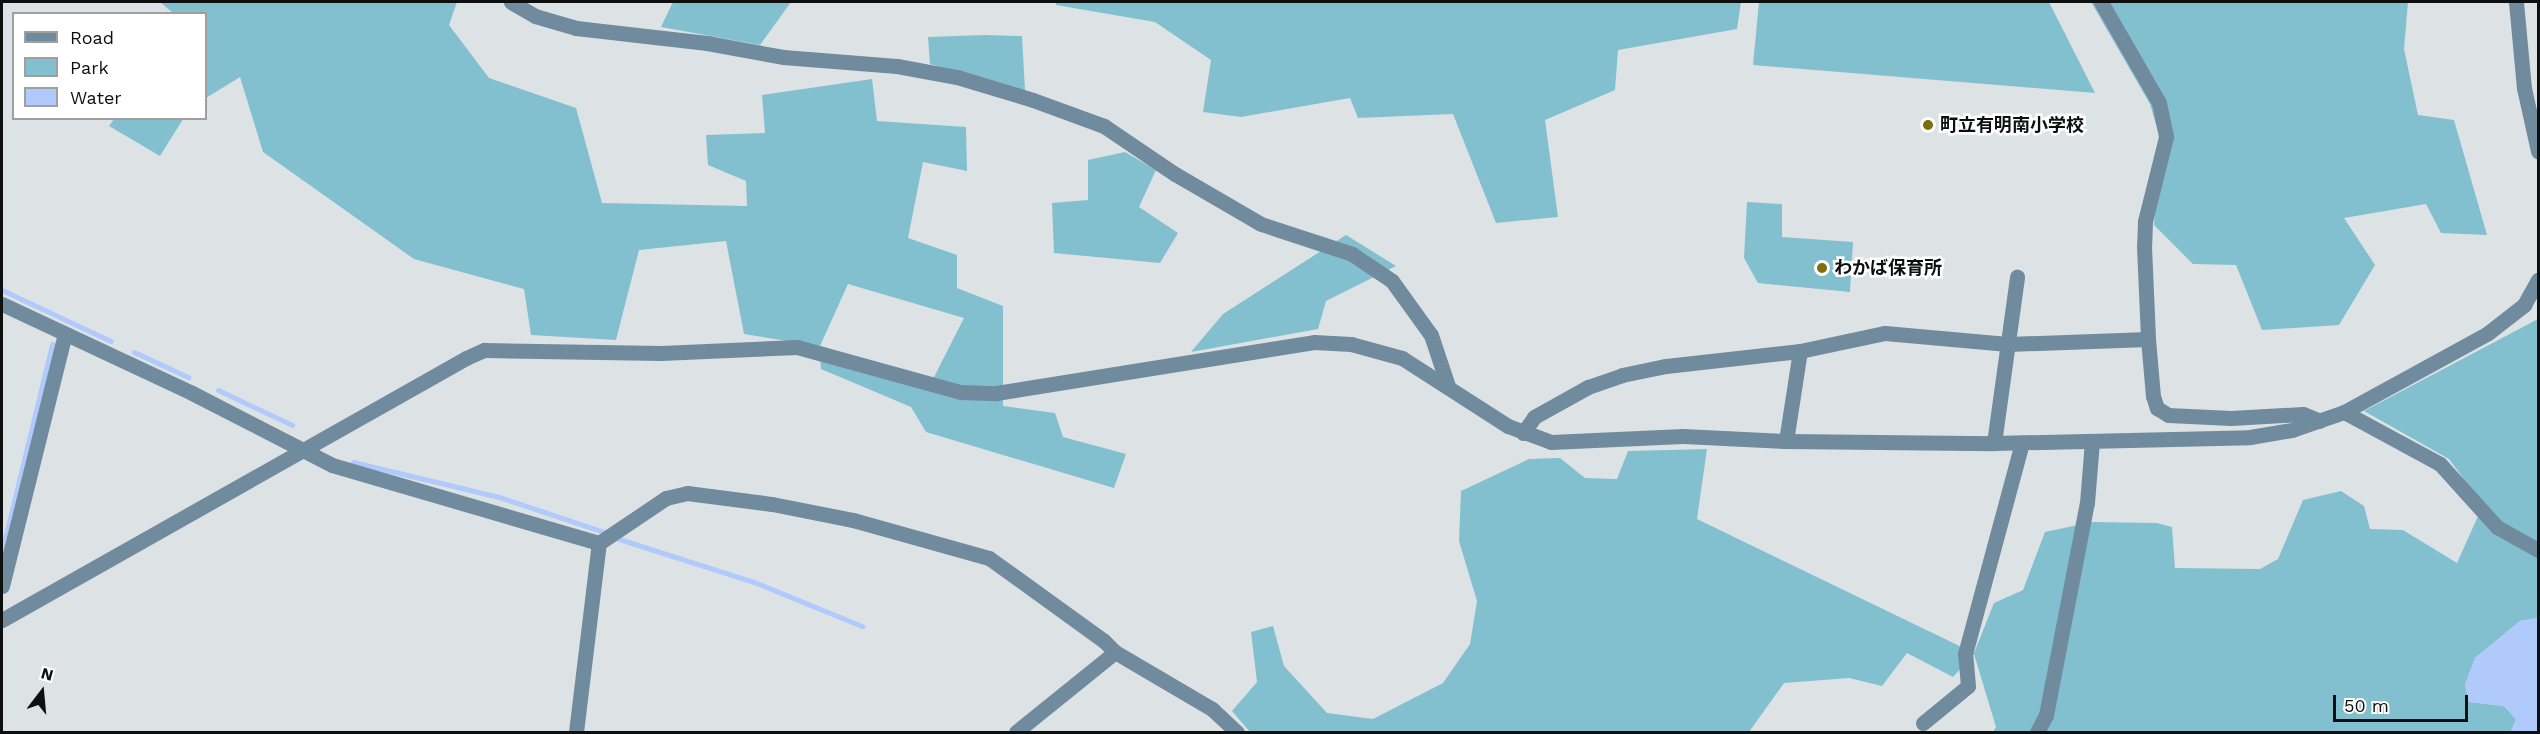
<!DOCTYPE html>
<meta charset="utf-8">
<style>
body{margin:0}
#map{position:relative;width:2540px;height:734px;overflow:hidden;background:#dde3e5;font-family:"Work Sans","Noto Sans JP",sans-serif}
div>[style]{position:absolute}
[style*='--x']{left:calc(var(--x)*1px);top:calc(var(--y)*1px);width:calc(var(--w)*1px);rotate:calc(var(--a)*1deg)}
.green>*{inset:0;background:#82c0d0}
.water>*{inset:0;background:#afcafb}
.stream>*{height:5px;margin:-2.5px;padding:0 2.5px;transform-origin:2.5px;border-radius:2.5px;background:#afcafb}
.minor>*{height:15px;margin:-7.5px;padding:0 7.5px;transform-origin:7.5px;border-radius:7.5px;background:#708b9e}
.dots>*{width:16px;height:16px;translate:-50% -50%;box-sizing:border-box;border:3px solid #fff;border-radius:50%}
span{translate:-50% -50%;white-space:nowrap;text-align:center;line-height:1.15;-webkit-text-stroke:5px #fff;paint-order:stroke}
.poi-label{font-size:18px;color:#0e1010;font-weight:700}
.left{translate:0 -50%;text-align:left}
.frame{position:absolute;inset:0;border:3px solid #0e1010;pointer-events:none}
.legend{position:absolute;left:12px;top:12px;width:195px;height:108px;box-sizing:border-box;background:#fff;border:2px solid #9f9f9f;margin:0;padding:8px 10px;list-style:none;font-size:18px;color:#0e1010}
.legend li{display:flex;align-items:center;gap:12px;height:30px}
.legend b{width:30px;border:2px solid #9f9f9f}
.north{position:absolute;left:12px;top:662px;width:60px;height:60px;-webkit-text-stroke:4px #fff;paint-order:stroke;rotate:16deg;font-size:16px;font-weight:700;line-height:24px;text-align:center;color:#0e1010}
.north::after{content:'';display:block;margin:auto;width:21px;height:27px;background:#0e1010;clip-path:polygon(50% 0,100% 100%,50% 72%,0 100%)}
.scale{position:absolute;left:2333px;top:695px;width:135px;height:27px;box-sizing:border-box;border:3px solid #0e1010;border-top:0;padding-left:8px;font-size:18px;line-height:21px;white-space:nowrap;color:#0e1010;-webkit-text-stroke:4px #fff;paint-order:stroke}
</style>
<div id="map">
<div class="green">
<i style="clip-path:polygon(evenodd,160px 2px,457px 2px,449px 25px,489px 78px,576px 108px,602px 203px,747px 206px,746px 181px,708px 165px,706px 135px,765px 133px,762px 95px,872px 79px,877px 121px,966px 127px,967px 171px,923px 162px,908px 238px,957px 255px,957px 288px,1003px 306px,1003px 406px,1055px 413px,1063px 437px,1126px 454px,1114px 488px,926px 432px,911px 407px,821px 369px,819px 346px,744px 334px,726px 241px,639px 250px,616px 340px,531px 335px,524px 289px,414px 259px,263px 152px,240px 77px,206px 98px,206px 14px,173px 13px,160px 2px,848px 284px,964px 318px,933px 379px,820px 346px,848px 284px)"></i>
<i style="clip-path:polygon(673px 2px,791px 2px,760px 45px,661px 27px)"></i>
<i style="clip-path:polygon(1056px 2px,1741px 2px,1737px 29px,1618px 50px,1615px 90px,1545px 120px,1558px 217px,1496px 223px,1453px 114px,1358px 118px,1350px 98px,1241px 117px,1203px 112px,1211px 60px,1155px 22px,1056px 5px)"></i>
<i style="clip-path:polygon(1759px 2px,2049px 2px,2095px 93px,1753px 65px)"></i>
<i style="clip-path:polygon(2091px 2px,2408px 2px,2404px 49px,2418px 115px,2454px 120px,2487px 235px,2441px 233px,2426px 204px,2344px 218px,2375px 265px,2339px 325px,2262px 330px,2236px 265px,2193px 264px,2154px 225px,2159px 135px,2150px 104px)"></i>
<i style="clip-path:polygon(985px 35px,1022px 36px,1025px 91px,930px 64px,928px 37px)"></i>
<i style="clip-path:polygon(114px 119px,114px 118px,183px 119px,160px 156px,109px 126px)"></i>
<i style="clip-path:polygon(1125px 152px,1156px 170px,1139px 207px,1178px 233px,1160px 263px,1054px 253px,1052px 203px,1088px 200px,1088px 160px)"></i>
<i style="clip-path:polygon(1747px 202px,1782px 204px,1782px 237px,1853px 242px,1850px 292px,1758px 283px,1744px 258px)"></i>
<i style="clip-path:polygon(1346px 235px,1396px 266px,1326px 301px,1318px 329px,1191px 352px,1223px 314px)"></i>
<i style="clip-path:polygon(2538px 319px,2538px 618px,2520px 621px,2475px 658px,2465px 685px,2469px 702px,2504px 706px,2516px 719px,2511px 732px,1993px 732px,1996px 727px,1974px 654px,1953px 677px,1907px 653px,1882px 686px,1849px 678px,1784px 683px,1749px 732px,1250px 732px,1232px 711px,1257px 682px,1251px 632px,1273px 626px,1284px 666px,1327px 713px,1373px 719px,1443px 683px,1470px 644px,1477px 601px,1459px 541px,1461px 491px,1529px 459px,1560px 458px,1585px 478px,1617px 479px,1628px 451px,1707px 449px,1697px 519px,1974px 653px,1994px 603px,2023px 590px,2045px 532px,2092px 522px,2157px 523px,2172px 527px,2175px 568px,2260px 569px,2278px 559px,2303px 500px,2341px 491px,2364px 506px,2370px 529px,2403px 530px,2457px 563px,2483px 505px,2449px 459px,2364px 411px)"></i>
</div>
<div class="water">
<i style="clip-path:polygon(2538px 618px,2538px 732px,2511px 732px,2516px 719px,2504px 706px,2469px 702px,2465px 685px,2475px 658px,2520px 621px)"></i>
</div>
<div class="stream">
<i style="--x:2;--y:290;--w:120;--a:25.1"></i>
<i style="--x:134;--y:352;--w:60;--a:24.8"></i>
<i style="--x:218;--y:390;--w:82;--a:25.3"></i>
<i style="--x:353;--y:462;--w:150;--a:13.5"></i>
<i style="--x:499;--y:497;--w:111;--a:18.4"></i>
<i style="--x:619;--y:539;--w:142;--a:17.7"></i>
<i style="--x:754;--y:582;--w:117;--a:22.2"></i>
<i style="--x:2;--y:551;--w:213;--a:-76.4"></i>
</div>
<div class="minor">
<i style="--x:511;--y:2;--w:28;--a:30"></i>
<i style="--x:535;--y:16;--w:43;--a:16.3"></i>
<i style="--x:576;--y:28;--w:132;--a:6.5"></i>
<i style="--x:707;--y:43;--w:77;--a:10.4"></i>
<i style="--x:783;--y:57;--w:114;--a:4.5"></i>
<i style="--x:897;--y:66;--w:61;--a:10.4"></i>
<i style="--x:957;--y:77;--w:79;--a:16.8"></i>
<i style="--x:1033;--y:100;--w:76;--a:20.1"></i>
<i style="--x:1104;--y:126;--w:86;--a:34.1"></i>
<i style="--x:1175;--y:174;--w:99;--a:30.2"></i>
<i style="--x:1261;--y:224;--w:96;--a:18.2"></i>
<i style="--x:1352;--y:254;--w:48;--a:34"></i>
<i style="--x:1392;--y:281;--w:67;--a:54.2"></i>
<i style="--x:1431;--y:335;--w:54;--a:71.6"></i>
<i style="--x:2101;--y:2;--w:116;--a:60.1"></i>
<i style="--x:2159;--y:103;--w:35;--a:78"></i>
<i style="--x:2166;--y:137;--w:87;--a:104"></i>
<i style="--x:2145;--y:221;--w:25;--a:92"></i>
<i style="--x:2144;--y:246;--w:93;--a:87.5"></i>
<i style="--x:2148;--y:339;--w:57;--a:85"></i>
<i style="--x:2153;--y:396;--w:13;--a:72"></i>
<i style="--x:2157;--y:408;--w:13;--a:32"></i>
<i style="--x:2168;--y:415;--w:63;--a:2.7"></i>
<i style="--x:2231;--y:418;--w:72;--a:-3.2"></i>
<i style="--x:2303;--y:414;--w:18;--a:22"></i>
<i style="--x:2516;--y:2;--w:86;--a:84.7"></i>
<i style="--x:2524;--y:88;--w:65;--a:77.5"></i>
<i style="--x:2;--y:304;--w:210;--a:25.1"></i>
<i style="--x:192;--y:393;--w:157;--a:27.2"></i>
<i style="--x:332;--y:465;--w:278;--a:16.3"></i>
<i style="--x:2344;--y:412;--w:109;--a:28.4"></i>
<i style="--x:2440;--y:464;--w:85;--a:47.9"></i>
<i style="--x:2497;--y:527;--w:47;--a:29.3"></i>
<i style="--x:1523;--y:433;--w:19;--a:-55"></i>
<i style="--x:1534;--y:417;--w:62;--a:-29.1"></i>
<i style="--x:1588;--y:387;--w:36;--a:-19"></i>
<i style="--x:1622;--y:375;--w:45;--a:-11.6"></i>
<i style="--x:1666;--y:366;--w:135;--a:-6.4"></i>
<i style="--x:1800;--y:351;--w:87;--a:-12"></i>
<i style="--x:1885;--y:333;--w:123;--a:5.1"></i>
<i style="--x:2008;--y:344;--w:140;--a:-2"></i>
<i style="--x:1786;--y:441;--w:91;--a:-81.2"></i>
<i style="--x:1994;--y:443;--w:168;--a:-82.1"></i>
<i style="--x:2;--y:586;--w:260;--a:-76"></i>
<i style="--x:2;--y:620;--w:533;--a:-29.45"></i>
<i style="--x:466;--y:358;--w:20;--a:-24"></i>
<i style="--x:484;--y:350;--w:177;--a:1"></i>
<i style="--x:661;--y:353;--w:136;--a:-2.5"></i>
<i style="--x:797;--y:347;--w:169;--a:15.4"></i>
<i style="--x:960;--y:392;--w:36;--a:2"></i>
<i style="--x:996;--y:393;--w:322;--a:-9.1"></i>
<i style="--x:1314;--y:342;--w:37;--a:3"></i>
<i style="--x:1351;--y:344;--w:53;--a:15.4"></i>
<i style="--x:1402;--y:358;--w:126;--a:32.7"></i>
<i style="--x:1508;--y:426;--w:46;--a:20.4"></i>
<i style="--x:1551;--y:442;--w:132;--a:-2.6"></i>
<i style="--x:1683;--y:436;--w:103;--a:2.8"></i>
<i style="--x:1786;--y:441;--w:208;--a:0.6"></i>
<i style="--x:1994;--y:443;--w:256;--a:-1.3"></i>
<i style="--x:2250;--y:437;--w:43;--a:-9.5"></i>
<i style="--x:2292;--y:430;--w:55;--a:-19.1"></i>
<i style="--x:2344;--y:412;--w:164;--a:-28.7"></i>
<i style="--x:2488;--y:333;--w:46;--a:-37.9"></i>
<i style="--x:2524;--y:305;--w:29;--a:-61"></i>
<i style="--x:1923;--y:723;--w:58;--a:-39.4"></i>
<i style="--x:1968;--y:686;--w:32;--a:-95"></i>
<i style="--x:1965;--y:654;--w:219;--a:-74.9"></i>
<i style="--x:576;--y:732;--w:190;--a:-83.1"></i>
<i style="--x:599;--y:543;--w:81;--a:-33.9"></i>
<i style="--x:666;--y:498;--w:22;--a:-13"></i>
<i style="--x:687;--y:493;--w:86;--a:7.4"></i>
<i style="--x:772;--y:504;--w:83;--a:11.2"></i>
<i style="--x:853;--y:520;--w:141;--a:15.6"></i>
<i style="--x:989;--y:558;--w:142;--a:35.8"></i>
<i style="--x:1104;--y:641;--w:16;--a:45"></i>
<i style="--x:1115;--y:652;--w:113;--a:30.4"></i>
<i style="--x:1212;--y:709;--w:34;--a:43"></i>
<i style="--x:1016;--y:732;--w:127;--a:-38.9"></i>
<i style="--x:2037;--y:732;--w:19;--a:-62"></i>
<i style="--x:2046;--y:715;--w:216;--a:-79.1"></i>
<i style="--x:2087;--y:503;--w:62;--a:-85.4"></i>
</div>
<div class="dots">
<i style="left:1928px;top:125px;background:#7c6f0d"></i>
<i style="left:1822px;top:268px;background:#7c6f0d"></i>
</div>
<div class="poi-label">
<span class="left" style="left:1940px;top:125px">町立有明南小学校</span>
<span class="left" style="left:1834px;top:268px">わかば保育所</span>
</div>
<div class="frame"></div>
<ul class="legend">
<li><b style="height:8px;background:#708b9e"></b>Road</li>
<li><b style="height:16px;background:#82c0d0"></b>Park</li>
<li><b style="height:16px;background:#afcafb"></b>Water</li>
</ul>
<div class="north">N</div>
<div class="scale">50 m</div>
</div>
